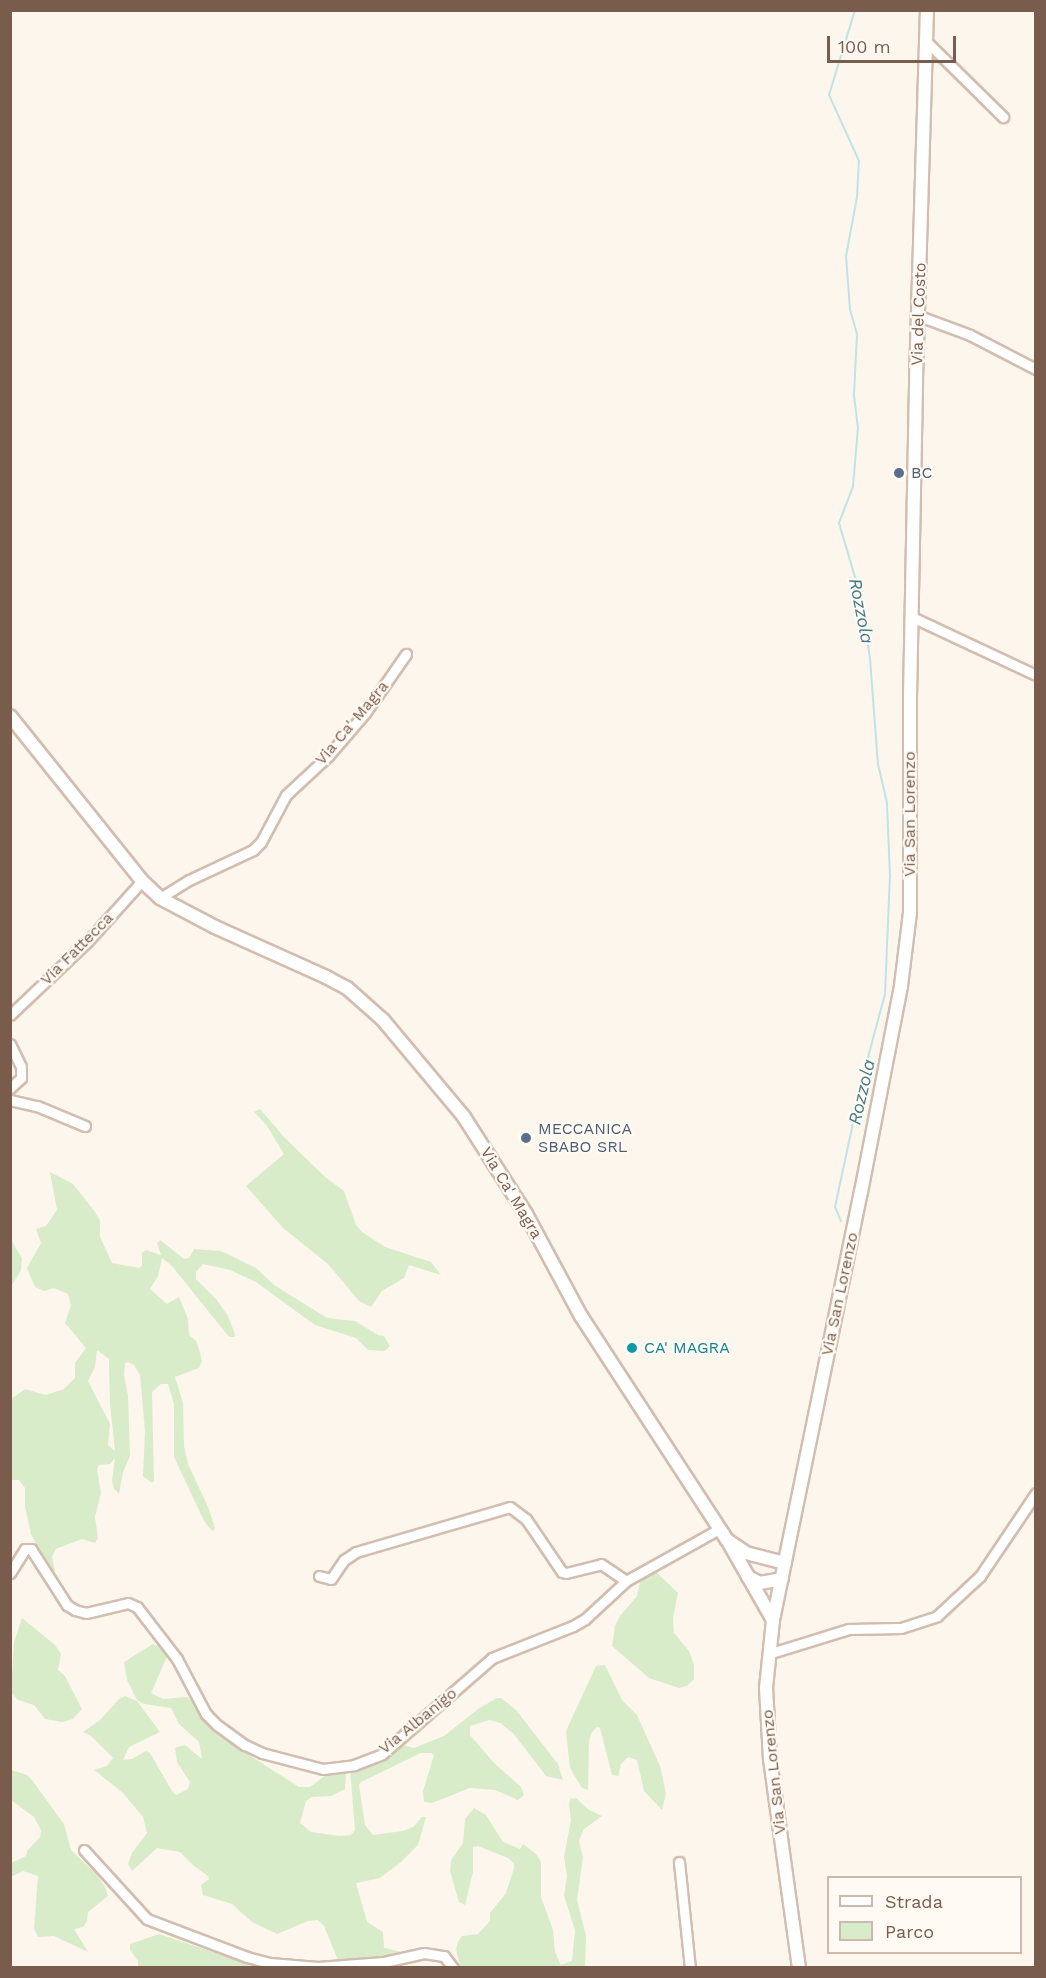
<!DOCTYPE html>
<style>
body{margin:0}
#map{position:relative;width:1046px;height:1978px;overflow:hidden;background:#fdf6ec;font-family:"Work Sans",sans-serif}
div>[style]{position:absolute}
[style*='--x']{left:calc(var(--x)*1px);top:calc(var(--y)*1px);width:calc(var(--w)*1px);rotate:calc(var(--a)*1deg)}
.green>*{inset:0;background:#d8ecc9}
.stream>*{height:2px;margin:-1px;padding:0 1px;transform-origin:1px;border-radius:1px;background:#bfe3e8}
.roads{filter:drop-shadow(2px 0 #d1beb0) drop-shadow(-2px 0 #d1beb0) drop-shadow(0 2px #d1beb0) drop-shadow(0 -2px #d1beb0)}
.street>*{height:9px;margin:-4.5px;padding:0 4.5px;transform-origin:4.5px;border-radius:4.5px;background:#fff}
.secondary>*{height:12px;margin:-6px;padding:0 6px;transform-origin:6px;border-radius:6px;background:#fff}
.dots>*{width:16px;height:16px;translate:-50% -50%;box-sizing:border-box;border:3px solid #fffaf3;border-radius:50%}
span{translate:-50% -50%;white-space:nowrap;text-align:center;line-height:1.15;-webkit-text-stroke:4.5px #fffaf3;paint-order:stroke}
.street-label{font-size:16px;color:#7a5c4d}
.service-label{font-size:16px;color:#4e5e75}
.left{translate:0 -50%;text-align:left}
.culture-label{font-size:16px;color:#0d838f}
.water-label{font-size:18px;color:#437c86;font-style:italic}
.frame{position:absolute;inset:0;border:12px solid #7a5c4d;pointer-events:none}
.legend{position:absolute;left:827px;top:1876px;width:195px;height:78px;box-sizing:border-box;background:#fffaf3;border:2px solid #cabbb1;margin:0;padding:8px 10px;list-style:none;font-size:18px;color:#7a5c4d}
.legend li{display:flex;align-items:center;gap:12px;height:30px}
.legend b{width:30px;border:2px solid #cabbb1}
.scale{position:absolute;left:827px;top:36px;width:129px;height:27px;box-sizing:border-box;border:3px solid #7a5c4d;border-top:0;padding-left:8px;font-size:18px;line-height:21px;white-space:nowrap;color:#7a5c4d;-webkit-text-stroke:4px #fffaf3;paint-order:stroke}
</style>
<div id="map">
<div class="green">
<i style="clip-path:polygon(260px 1109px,284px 1137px,325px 1177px,344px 1191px,356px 1225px,362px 1232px,385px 1247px,431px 1262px,441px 1275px,409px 1265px,404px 1278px,382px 1291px,371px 1307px,359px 1301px,328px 1264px,283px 1228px,246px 1186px,284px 1154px,267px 1126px,254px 1112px)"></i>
<i style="clip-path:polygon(evenodd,50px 1172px,73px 1184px,95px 1212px,100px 1221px,100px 1237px,112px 1263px,139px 1268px,142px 1266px,142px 1253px,146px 1250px,161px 1255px,157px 1243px,160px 1240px,184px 1259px,189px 1258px,194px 1249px,221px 1251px,256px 1268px,274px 1285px,327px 1318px,355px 1321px,378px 1335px,384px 1336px,390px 1346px,385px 1351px,368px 1350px,356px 1338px,315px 1325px,256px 1282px,230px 1270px,203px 1264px,196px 1272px,196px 1279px,216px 1299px,228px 1316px,235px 1334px,235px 1337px,229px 1337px,172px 1266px,162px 1258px,158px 1276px,150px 1289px,167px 1304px,179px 1297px,188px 1319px,189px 1335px,196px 1341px,200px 1352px,202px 1361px,199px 1368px,175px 1377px,183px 1403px,184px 1446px,188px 1464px,209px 1509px,215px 1529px,212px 1531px,204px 1521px,174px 1457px,174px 1404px,168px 1384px,161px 1384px,152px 1392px,154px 1481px,152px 1483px,143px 1476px,145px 1431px,140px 1375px,134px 1365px,128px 1362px,125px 1363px,124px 1375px,128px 1395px,130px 1456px,123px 1472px,119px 1494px,114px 1489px,112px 1481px,115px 1458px,110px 1464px,99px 1465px,97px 1469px,101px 1493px,95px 1517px,98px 1538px,95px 1543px,82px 1539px,56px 1549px,52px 1557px,55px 1571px,51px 1571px,31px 1534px,25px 1507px,25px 1488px,19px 1480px,10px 1480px,11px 1399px,25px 1389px,46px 1395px,64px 1389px,75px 1378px,75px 1363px,86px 1348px,65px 1323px,71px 1305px,68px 1294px,54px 1288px,44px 1291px,35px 1287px,27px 1268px,41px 1243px,36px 1229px,46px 1226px,57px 1210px,50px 1172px,97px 1350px,109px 1359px,109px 1363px,110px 1404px,115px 1451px,108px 1445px,110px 1424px,88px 1381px,95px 1367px,97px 1350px)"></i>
<i style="clip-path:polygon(11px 1240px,22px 1258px,21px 1270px,11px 1287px)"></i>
<i style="clip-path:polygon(655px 1571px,678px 1593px,673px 1618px,674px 1633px,689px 1651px,694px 1665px,694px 1679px,687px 1686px,679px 1688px,649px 1678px,612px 1646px,615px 1626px,620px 1616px,637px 1596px,640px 1582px)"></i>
<i style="clip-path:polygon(22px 1618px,55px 1645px,61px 1654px,58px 1670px,65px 1676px,82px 1709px,73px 1719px,62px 1722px,45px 1719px,34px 1705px,18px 1700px,11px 1692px,14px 1642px)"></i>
<i style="clip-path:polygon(153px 1644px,169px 1652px,151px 1693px,163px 1699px,187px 1697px,197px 1705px,216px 1734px,299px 1787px,310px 1787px,327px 1774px,346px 1771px,345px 1789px,331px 1796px,312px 1797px,306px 1801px,300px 1823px,311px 1832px,340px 1836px,351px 1835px,355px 1830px,350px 1769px,399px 1744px,414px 1748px,444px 1736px,478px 1709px,497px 1698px,501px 1698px,516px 1710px,558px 1764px,563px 1780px,546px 1776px,513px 1733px,500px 1723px,489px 1720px,470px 1726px,470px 1735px,494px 1763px,521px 1787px,524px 1795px,518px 1800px,495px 1790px,470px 1788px,432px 1803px,424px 1802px,423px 1791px,434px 1755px,431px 1753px,421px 1753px,361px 1782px,359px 1785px,365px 1825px,373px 1835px,403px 1831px,413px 1827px,422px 1817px,426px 1817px,418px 1845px,401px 1862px,380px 1878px,356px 1883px,367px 1922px,383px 1932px,384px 1948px,406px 1953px,393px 1959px,338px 1960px,324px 1926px,318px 1920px,308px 1921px,277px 1934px,252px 1922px,232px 1904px,203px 1895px,201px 1885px,209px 1879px,208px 1876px,194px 1866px,180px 1852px,157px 1848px,132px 1871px,128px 1864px,132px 1853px,147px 1833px,143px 1817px,123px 1793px,94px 1770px,107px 1766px,113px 1758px,91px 1736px,83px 1732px,100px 1720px,119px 1699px,125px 1696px,137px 1701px,160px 1732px,129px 1747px,123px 1760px,132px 1759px,146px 1751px,150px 1753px,172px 1791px,176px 1795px,188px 1789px,190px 1782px,177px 1762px,175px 1748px,185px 1745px,202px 1759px,199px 1742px,179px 1724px,171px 1708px,144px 1704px,137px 1700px,127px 1680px,124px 1662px)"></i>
<i style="clip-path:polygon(605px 1665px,622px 1700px,637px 1715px,660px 1766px,666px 1793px,662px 1810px,644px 1791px,637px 1760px,628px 1757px,621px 1764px,618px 1776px,612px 1775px,600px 1728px,597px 1727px,592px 1732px,589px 1741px,588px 1790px,582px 1788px,570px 1768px,566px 1731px,596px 1666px)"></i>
<i style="clip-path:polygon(11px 1770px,27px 1775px,32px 1780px,64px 1824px,71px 1850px,97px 1875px,106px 1889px,108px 1896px,88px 1912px,87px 1921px,83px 1927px,74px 1929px,88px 1952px,54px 1936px,38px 1937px,34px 1929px,38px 1876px,23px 1871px,11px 1877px,11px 1863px,26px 1856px,27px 1851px,40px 1837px,41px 1830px,34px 1817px,11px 1800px)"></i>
<i style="clip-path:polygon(576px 1798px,589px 1810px,602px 1816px,584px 1829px,579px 1841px,583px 1857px,577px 1900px,586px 1936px,585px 1967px,460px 1967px,456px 1949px,458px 1942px,462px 1936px,478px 1934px,490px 1921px,490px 1913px,506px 1893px,514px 1868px,514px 1863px,508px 1858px,478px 1846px,473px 1847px,473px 1872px,465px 1905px,459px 1902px,450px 1871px,451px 1860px,463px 1843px,465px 1819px,474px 1808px,486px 1815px,503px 1842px,520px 1849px,523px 1844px,536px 1854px,541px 1862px,541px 1897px,553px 1930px,555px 1952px,561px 1965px,572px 1961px,575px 1930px,564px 1896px,567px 1876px,564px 1857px,571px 1820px,569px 1805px,570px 1799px)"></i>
<i style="clip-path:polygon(159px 1934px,210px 1951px,263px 1966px,138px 1967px,138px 1961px,130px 1950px,130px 1944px)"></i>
</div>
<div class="stream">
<i style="--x:841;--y:1221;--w:15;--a:-113"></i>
<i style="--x:835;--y:1207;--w:134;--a:-77.9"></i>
<i style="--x:863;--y:1076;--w:85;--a:-75"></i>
<i style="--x:885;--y:994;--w:118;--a:-87.6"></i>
<i style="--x:890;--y:876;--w:73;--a:-92.4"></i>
<i style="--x:887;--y:803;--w:39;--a:-103"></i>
<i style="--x:878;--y:765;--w:107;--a:-94.3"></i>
<i style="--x:870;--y:658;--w:65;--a:-98.9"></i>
<i style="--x:860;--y:594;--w:74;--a:-106.5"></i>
<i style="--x:839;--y:523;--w:40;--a:-69"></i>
<i style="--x:853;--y:486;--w:58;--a:-85.1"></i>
<i style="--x:858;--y:428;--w:34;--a:-97"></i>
<i style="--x:854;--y:394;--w:60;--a:-87.1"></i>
<i style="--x:857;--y:334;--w:26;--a:-106"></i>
<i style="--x:850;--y:309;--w:53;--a:-94.3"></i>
<i style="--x:846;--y:256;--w:60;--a:-79.4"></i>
<i style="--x:857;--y:197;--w:36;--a:-87"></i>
<i style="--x:859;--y:161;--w:72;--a:-114.4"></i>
<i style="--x:829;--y:95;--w:89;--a:-73"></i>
</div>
<div class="roads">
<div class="street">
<i style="--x:927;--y:42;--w:107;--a:44.6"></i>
<i style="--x:919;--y:316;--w:54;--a:20.4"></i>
<i style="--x:970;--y:335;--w:74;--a:27.3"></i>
<i style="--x:912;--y:617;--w:137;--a:25.1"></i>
<i style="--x:160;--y:898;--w:34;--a:-32"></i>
<i style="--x:189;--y:880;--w:71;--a:-25.1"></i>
<i style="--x:253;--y:850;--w:11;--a:-45"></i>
<i style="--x:261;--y:842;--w:53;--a:-62"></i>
<i style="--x:286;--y:795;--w:57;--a:-42.9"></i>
<i style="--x:328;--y:756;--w:57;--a:-49.3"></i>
<i style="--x:365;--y:713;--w:72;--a:-55.2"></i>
<i style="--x:10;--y:1015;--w:106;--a:-43.5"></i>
<i style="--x:87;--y:942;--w:82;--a:-48"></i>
<i style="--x:10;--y:1044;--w:25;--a:64"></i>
<i style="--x:21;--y:1067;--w:11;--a:90"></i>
<i style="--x:21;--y:1078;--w:15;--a:138"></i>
<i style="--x:10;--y:1100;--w:28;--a:13"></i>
<i style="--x:37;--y:1106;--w:52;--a:22.6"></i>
<i style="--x:10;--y:1573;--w:28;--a:-58"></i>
<i style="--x:25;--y:1549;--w:6;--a:0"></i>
<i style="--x:31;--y:1549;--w:67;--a:57.3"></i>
<i style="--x:67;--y:1605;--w:9;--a:32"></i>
<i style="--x:75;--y:1610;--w:11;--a:15"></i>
<i style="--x:86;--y:1613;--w:43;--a:-13.4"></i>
<i style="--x:128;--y:1603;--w:10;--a:24"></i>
<i style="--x:137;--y:1607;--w:66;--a:52.4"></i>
<i style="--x:177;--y:1659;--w:62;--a:62.2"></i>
<i style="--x:206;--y:1714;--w:16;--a:45"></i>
<i style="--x:217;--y:1725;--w:34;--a:36"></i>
<i style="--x:245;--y:1745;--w:19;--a:25"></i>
<i style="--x:262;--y:1753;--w:63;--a:14.7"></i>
<i style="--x:323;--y:1769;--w:31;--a:-7"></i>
<i style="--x:354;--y:1765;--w:30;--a:-21"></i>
<i style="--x:382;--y:1754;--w:146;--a:-41.1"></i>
<i style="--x:492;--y:1658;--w:87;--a:-21.6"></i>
<i style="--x:573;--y:1626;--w:14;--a:-30"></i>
<i style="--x:585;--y:1619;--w:56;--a:-42.8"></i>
<i style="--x:626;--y:1581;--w:107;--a:-29.2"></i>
<i style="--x:319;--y:1576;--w:12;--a:14"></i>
<i style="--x:331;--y:1579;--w:23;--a:-56"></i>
<i style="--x:344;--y:1560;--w:14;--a:-34"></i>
<i style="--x:356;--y:1552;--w:160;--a:-16.3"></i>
<i style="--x:510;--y:1507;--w:20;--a:37"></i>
<i style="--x:526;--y:1519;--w:64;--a:55.8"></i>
<i style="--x:562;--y:1572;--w:4;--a:14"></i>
<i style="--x:566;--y:1573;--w:36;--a:-14"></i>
<i style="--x:601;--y:1564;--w:30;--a:34"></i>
<i style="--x:768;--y:1654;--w:85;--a:-17.2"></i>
<i style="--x:849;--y:1629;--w:52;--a:-1.1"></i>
<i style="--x:901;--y:1628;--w:38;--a:-18"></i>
<i style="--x:937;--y:1616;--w:59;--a:-42.9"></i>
<i style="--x:980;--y:1576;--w:100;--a:-56"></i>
<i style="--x:84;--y:1850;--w:93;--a:47.6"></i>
<i style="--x:147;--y:1919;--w:107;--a:20.8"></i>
<i style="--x:247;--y:1957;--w:24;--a:15"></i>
<i style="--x:270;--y:1963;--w:48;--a:4.8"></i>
<i style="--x:318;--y:1967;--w:66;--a:-4.3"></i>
<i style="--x:384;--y:1962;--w:41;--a:-12.7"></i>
<i style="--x:424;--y:1953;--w:20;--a:9"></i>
<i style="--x:444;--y:1956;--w:15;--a:53"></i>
<i style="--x:679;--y:1862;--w:107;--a:84.1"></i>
</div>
<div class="secondary">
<i style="--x:10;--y:716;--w:211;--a:51.3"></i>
<i style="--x:142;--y:881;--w:25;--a:43"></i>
<i style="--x:160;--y:898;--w:62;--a:27.8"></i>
<i style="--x:215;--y:927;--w:122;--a:24.2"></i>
<i style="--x:326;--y:977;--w:24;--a:28"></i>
<i style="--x:347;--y:988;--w:48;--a:41.6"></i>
<i style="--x:383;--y:1020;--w:126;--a:50.1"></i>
<i style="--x:464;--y:1117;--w:115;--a:57.4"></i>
<i style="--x:526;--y:1214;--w:116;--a:61.7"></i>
<i style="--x:581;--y:1316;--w:267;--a:56.9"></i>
<i style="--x:727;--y:1540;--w:23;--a:34"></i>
<i style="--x:746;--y:1553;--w:40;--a:14.4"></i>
<i style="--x:729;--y:1543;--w:89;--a:60.3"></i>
<i style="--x:748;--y:1577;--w:13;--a:27"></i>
<i style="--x:760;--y:1583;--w:22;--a:-10"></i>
<i style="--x:799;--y:1968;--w:211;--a:-97.9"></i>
<i style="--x:770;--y:1759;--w:71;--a:-93.2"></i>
<i style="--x:766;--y:1688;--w:68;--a:-84.1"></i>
<i style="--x:773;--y:1620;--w:437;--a:-78.4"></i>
<i style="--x:861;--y:1192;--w:210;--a:-79"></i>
<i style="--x:901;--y:986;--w:74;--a:-83"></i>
<i style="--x:910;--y:913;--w:215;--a:-90"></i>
<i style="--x:910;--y:698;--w:319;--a:-88.9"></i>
<i style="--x:916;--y:379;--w:369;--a:-88.3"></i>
</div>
</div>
<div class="dots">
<i style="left:899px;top:473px;background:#5c6f8a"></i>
<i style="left:526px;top:1138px;background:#5c6f8a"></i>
<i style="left:632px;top:1348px;background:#0f9aa8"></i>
</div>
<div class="street-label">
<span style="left:919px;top:314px;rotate:-88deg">Via del Costo</span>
<span style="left:352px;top:723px;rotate:-50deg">Via Ca' Magra</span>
<span style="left:910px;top:814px;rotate:-90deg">Via San Lorenzo</span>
<span style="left:77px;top:949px;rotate:-45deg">Via Fattecca</span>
<span style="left:511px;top:1193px;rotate:59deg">Via Ca' Magra</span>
<span style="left:840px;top:1294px;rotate:-78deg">Via San Lorenzo</span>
<span style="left:418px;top:1721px;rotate:-39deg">Via Albanigo</span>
<span style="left:774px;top:1772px;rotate:-96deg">Via San Lorenzo</span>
</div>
<div class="service-label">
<span class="left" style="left:911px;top:473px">BC</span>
<span class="left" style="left:538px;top:1138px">MECCANICA<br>SBABO SRL</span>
</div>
<div class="culture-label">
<span class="left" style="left:644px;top:1348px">CA' MAGRA</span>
</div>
<div class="water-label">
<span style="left:861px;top:611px;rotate:79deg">Rozzola</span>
<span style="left:862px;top:1092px;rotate:-77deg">Rozzola</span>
</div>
<div class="frame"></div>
<ul class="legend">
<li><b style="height:8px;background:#fff"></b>Strada</li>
<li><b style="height:16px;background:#d8ecc9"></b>Parco</li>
</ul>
<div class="scale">100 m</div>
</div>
